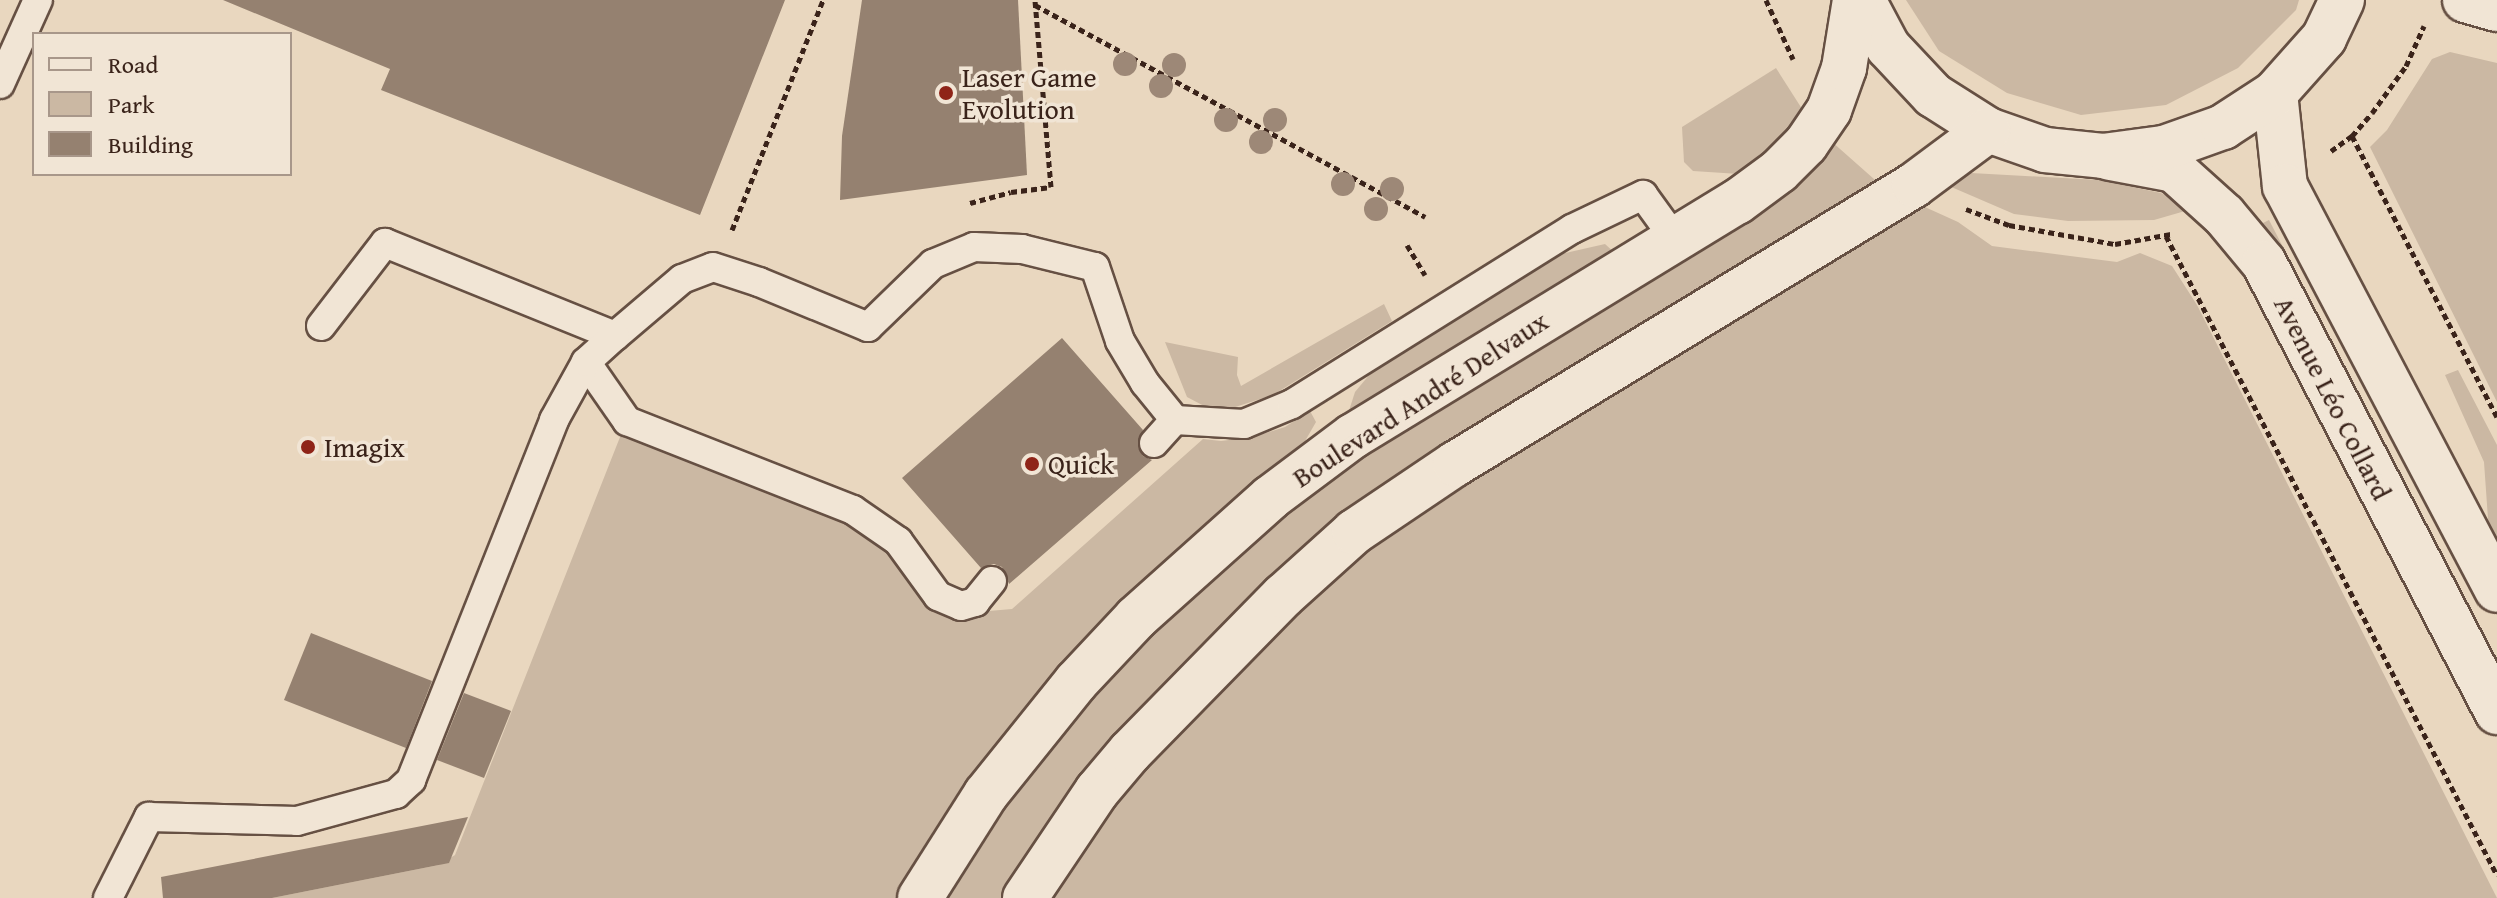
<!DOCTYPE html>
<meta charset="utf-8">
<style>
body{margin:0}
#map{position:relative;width:2497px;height:898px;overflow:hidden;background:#e9d7bf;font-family:"Gentium Book Plus",serif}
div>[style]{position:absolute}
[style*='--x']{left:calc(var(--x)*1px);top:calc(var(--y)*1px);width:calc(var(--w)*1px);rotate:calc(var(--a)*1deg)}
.green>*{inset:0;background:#cbb8a3}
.building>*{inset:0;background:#958170}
.path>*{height:5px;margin-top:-2.5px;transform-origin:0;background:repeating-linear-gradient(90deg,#3a231a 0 6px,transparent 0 10px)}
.roads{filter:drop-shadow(2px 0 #665043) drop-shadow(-2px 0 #665043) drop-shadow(0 2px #665043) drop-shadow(0 -2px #665043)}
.lane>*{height:28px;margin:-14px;padding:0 14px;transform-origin:14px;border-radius:14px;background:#f1e5d5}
.street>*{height:44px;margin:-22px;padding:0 22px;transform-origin:22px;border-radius:22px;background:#f1e5d5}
.secondary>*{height:44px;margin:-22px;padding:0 22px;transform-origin:22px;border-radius:22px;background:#f1e5d5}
.trees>*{width:24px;height:24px;margin:-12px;border-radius:50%;background:#9d8877}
.dots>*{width:22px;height:22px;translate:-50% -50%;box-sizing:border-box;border:4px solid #f1e5d5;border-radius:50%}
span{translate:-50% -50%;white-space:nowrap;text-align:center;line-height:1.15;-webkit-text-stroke:7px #f1e5d5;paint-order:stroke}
.poi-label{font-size:28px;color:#3a231a}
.left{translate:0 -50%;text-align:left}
.street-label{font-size:28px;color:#3a231a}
.legend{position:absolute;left:32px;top:32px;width:260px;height:144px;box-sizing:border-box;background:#f1e5d5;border:2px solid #a8978a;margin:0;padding:10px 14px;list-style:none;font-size:24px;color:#3a231a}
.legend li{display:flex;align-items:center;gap:16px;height:40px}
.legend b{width:40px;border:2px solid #a8978a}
</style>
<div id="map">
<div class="green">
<i style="clip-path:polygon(1906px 0,2299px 0,2296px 10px,2238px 68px,2166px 105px,2081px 115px,2007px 93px,1939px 51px)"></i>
<i style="clip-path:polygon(2450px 52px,2497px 63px,2497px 402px,2370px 147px,2387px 130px,2432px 59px)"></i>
<i style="clip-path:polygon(1776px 68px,1804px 112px,1785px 139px,1739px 174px,1693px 171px,1684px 162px,1682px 127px)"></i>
<i style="clip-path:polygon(1831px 141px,1883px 187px,1477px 431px,1006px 898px,938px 898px,1088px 691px,1278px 509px)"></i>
<i style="clip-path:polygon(1971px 173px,2099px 180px,2161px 193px,2192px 209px,2154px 220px,2068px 221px,2014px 214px,1949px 186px)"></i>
<i style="clip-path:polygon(1916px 203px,1958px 222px,1992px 246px,2117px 262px,2140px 253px,2172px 266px,2197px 305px,2497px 898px,1042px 898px,1146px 752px,1363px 541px)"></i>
<i style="clip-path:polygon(2269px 220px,2497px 660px,2497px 689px,2255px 227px)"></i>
<i style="clip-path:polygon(1605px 244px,1616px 254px,1346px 420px,1355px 392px,1375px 368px,1392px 356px,1561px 254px)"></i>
<i style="clip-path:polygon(1384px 304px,1392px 321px,1273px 395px,1229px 409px,1206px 407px,1187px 397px,1165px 342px,1238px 357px,1237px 375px,1241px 386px)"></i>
<i style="clip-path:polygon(2458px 370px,2497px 445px,2497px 549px,2489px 533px,2484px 462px,2445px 375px)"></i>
<i style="clip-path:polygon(1310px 411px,1316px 422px,1293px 462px,903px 898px,272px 898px,439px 865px,455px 855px,622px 432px,862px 525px,935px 605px,966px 613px,1012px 609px,1203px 439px,1221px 441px,1253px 437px,1285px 427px)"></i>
</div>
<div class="building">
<i style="clip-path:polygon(223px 0,785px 0,700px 215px,381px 90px,390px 69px)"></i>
<i style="clip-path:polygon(862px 0,1018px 0,1027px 175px,840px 200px,842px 136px)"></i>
<i style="clip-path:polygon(1062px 338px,1143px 430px,1138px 447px,1143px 456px,1152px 460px,1009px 584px,1002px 567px,994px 564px,981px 568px,902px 478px)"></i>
<i style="clip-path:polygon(311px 633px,432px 681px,406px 748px,284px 700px)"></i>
<i style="clip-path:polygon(464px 693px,511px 711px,484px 778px,437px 760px)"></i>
<i style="clip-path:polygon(468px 817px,449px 863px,272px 898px,163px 898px,161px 877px)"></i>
</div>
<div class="path">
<i style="--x:1766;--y:0;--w:65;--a:65.4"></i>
<i style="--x:1035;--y:5;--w:444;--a:28.5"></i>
<i style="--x:2352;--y:136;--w:316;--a:62.7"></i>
<i style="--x:2331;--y:151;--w:26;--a:-36"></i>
<i style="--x:2352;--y:136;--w:30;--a:-49"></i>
<i style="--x:2372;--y:113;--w:58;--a:-54.1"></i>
<i style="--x:2406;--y:66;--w:44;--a:-65.8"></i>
<i style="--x:970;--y:203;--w:42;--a:-15"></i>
<i style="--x:1011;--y:192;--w:40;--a:-7.1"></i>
<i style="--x:1051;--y:187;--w:188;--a:-94.9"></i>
<i style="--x:1966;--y:209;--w:46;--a:20.4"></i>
<i style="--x:2009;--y:225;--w:108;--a:10.2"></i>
<i style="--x:2115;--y:244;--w:57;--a:-10.1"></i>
<i style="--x:732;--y:230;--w:247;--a:-68.4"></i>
<i style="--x:2166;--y:236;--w:720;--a:62.62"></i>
<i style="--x:1407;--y:245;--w:35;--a:59"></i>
</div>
<div class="roads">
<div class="lane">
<i style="--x:0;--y:84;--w:92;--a:-65.7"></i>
<i style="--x:321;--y:326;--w:105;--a:-52.4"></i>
<i style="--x:385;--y:243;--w:248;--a:22"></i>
<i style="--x:615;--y:336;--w:88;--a:-40.4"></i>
<i style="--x:682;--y:279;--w:33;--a:-21"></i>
<i style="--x:713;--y:267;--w:48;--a:18.1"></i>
<i style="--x:759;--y:282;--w:118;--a:22.4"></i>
<i style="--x:868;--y:327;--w:91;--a:-44.1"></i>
<i style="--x:933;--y:264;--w:44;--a:-22.5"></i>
<i style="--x:974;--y:247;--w:48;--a:2.4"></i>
<i style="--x:1022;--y:249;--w:75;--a:13.9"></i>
<i style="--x:1095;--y:267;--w:78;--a:71.3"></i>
<i style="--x:1120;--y:341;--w:49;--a:59.2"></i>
<i style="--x:1145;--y:383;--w:48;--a:51"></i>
<i style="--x:1175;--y:420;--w:69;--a:3.3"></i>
<i style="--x:1244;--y:424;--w:52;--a:-22.6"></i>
<i style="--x:1292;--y:404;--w:330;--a:-32"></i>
<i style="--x:1572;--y:229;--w:79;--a:-25.6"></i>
<i style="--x:1643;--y:195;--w:54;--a:54"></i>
<i style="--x:586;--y:362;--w:72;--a:55.2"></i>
<i style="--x:627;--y:421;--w:243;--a:21.5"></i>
<i style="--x:853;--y:510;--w:55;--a:34.6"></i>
<i style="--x:898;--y:541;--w:68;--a:54"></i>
<i style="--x:938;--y:596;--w:25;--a:23"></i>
<i style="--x:961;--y:606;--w:15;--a:-16"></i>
<i style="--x:975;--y:602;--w:27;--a:-51"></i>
<i style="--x:1154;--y:443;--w:31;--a:-48"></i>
<i style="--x:108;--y:898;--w:91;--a:-63.2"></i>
<i style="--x:149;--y:817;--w:148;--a:1.5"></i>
<i style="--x:297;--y:821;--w:103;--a:-15.3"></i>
<i style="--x:396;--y:794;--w:21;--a:-43"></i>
<i style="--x:411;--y:780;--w:387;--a:-68.3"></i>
<i style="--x:554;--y:420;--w:66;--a:-61.1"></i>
<i style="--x:586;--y:362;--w:39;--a:-42"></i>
</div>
<div class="street">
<i style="--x:2465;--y:0;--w:33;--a:16"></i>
<i style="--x:2275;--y:93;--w:94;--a:83.9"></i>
<i style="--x:2285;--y:186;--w:456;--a:62.3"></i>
<i style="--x:2110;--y:158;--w:65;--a:10.6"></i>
<i style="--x:2174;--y:170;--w:67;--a:42"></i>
<i style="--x:2224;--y:215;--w:62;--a:50.2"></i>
<i style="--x:2264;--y:263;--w:506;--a:62.57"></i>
</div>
<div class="secondary">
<i style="--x:1863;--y:0;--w:53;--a:62"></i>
<i style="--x:1888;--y:47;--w:66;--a:46.8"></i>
<i style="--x:1933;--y:95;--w:65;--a:32.5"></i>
<i style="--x:1988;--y:130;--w:60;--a:19.3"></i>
<i style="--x:2045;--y:150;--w:58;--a:5.9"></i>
<i style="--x:2103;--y:156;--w:62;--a:-7.5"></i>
<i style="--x:2164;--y:148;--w:63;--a:-19.6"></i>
<i style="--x:2223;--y:127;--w:62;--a:-33.2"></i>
<i style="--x:2275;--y:93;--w:74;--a:-48.3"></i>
<i style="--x:2324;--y:38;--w:42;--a:-64.7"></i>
<i style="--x:920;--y:898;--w:123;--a:-57.6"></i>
<i style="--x:986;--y:794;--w:144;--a:-51.2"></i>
<i style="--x:1076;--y:682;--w:88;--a:-46.8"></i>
<i style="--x:1136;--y:618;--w:180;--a:-41.8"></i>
<i style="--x:1270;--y:498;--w:104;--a:-36.8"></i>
<i style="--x:1353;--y:436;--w:450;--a:-31.4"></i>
<i style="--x:1737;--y:202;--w:52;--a:-36.4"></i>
<i style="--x:1779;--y:171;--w:38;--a:-45"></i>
<i style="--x:1806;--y:144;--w:41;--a:-55.9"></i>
<i style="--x:1829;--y:110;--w:45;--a:-70.3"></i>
<i style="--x:1844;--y:68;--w:69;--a:-80.8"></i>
<i style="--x:1025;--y:898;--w:129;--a:-56.1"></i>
<i style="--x:1097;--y:791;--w:51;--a:-49.8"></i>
<i style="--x:1130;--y:752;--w:219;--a:-45.6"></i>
<i style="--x:1283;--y:596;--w:96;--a:-42"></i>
<i style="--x:1354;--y:532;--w:122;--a:-34"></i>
<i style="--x:1455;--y:464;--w:537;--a:-31.29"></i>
<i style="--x:1914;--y:185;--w:92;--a:-36.6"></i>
</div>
</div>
<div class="trees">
<i style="left:1125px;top:64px"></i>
<i style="left:1174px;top:65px"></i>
<i style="left:1161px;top:86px"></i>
<i style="left:1226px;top:120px"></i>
<i style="left:1275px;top:120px"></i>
<i style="left:1261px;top:142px"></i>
<i style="left:1343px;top:184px"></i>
<i style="left:1392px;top:189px"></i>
<i style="left:1376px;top:209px"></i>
</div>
<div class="dots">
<i style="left:946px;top:93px;background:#8f2418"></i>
<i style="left:308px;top:447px;background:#8f2418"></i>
<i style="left:1032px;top:464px;background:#8f2418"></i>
</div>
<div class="poi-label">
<span class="left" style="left:962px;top:93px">Laser Game<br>Evolution</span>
<span class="left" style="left:324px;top:447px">Imagix</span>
<span class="left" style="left:1048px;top:464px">Quick</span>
</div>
<div class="street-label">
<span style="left:2333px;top:398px;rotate:63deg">Avenue Léo Collard</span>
<span style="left:1420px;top:399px;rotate:-33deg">Boulevard André Delvaux</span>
</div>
<ul class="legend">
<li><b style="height:10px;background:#f1e5d5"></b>Road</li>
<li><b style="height:22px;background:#cbb8a3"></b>Park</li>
<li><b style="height:22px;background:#958170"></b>Building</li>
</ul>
</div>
